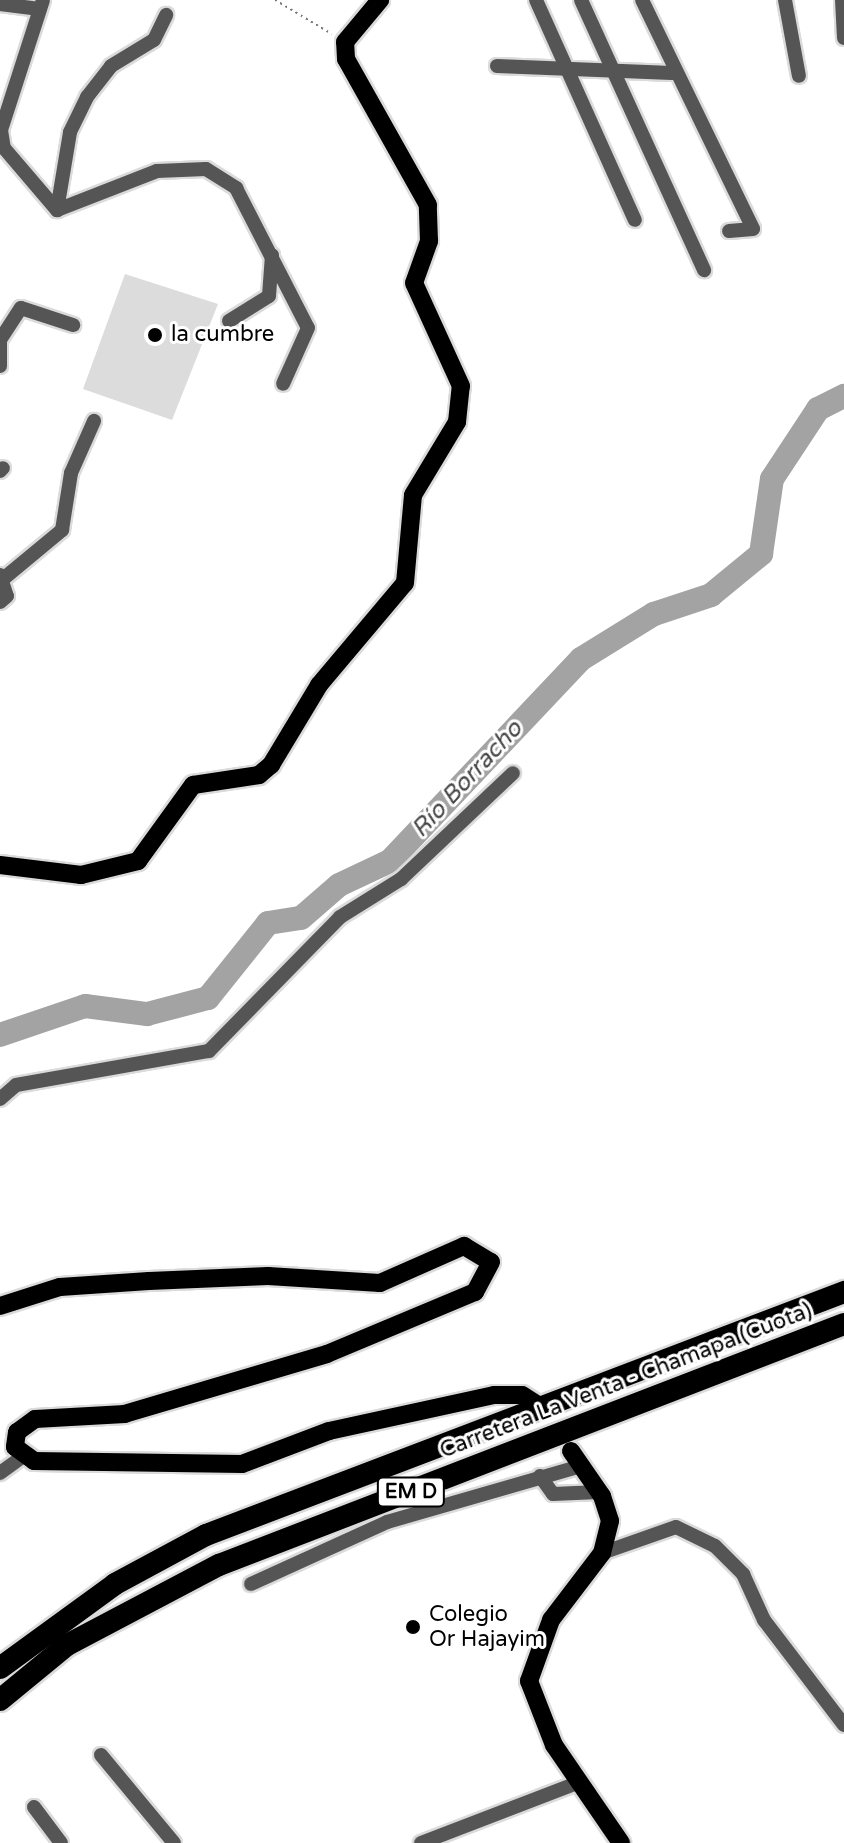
<!DOCTYPE html>
<meta charset="utf-8">
<style>
body{margin:0}
#map{position:relative;width:844px;height:1843px;overflow:hidden;background:#fff;font-family:"Varela Round",sans-serif}
div>[style]{position:absolute}
[style*='--x']{left:calc(var(--x)*1px);top:calc(var(--y)*1px);width:calc(var(--w)*1px);rotate:calc(var(--a)*1deg)}
.green>*{inset:0;background:#dcdcdc}
.river>*{height:24px;margin:-12px;padding:0 12px;transform-origin:12px;border-radius:12px;background:#a3a3a3}
.path>*{height:2px;margin-top:-1px;transform-origin:0;background:repeating-linear-gradient(90deg,#777 0 2px,transparent 0 6px)}
.roads{filter:drop-shadow(2px 0 #dbdbdb) drop-shadow(-2px 0 #dbdbdb) drop-shadow(0 2px #dbdbdb) drop-shadow(0 -2px #dbdbdb)}
.minor>*{height:14px;margin:-7px;padding:0 7px;transform-origin:7px;border-radius:7px;background:#555}
.major>*{height:18px;margin:-9px;padding:0 9px;transform-origin:9px;border-radius:9px;background:#000}
.highway>*{height:22px;margin:-11px;padding:0 11px;transform-origin:11px;border-radius:11px;background:#000}
.dots>*{width:22px;height:22px;translate:-50% -50%;box-sizing:border-box;border:4px solid #fff;border-radius:50%}
span{translate:-50% -50%;white-space:nowrap;text-align:center;line-height:1.15;-webkit-text-stroke:6px #fff;paint-order:stroke}
.shield-label span{padding:2px 6px;background:#fff;border:2px solid;border-radius:6px;-webkit-text-stroke-width:0}
.shield-label{font-size:20px;color:#000;font-weight:700}
.poi-label{font-size:22px;color:#000}
.left{translate:0 -50%;text-align:left}
.street-label{font-size:22px;color:#000}
.water-label{font-size:24px;color:#444;font-style:italic}
</style>
<div id="map">
<div class="green">
<i style="clip-path:polygon(125px 274px,218px 304px,172px 420px,83px 389px)"></i>
</div>
<div class="river">
<i style="--x:0;--y:1035;--w:90;--a:-18.8"></i>
<i style="--x:85;--y:1006;--w:63;--a:7.4"></i>
<i style="--x:147;--y:1014;--w:63;--a:-14.7"></i>
<i style="--x:208;--y:998;--w:96;--a:-51.3"></i>
<i style="--x:268;--y:923;--w:33;--a:-9"></i>
<i style="--x:301;--y:918;--w:50;--a:-41"></i>
<i style="--x:339;--y:885;--w:56;--a:-25.2"></i>
<i style="--x:390;--y:861;--w:278;--a:-46.6"></i>
<i style="--x:581;--y:659;--w:86;--a:-31.7"></i>
<i style="--x:654;--y:614;--w:60;--a:-18.4"></i>
<i style="--x:711;--y:595;--w:65;--a:-39.4"></i>
<i style="--x:761;--y:554;--w:76;--a:-81.7"></i>
<i style="--x:772;--y:479;--w:84;--a:-56.7"></i>
<i style="--x:818;--y:409;--w:29;--a:-27"></i>
</div>
<div class="path">
<i style="--x:275;--y:0;--w:66;--a:30.8"></i>
</div>
<div class="roads">
<div class="minor">
<i style="--x:43;--y:0;--w:137;--a:107.9"></i>
<i style="--x:1;--y:130;--w:18;--a:81"></i>
<i style="--x:4;--y:148;--w:82;--a:49.5"></i>
<i style="--x:57;--y:210;--w:107;--a:-21.3"></i>
<i style="--x:157;--y:171;--w:49;--a:-2.3"></i>
<i style="--x:206;--y:169;--w:36;--a:32"></i>
<i style="--x:236;--y:188;--w:157;--a:62.8"></i>
<i style="--x:308;--y:328;--w:61;--a:114.1"></i>
<i style="--x:536;--y:0;--w:241;--a:65.8"></i>
<i style="--x:581;--y:0;--w:297;--a:65.5"></i>
<i style="--x:642;--y:0;--w:254;--a:64.1"></i>
<i style="--x:753;--y:229;--w:24;--a:175"></i>
<i style="--x:785;--y:0;--w:77;--a:79.6"></i>
<i style="--x:842;--y:0;--w:38;--a:87"></i>
<i style="--x:0;--y:4;--w:40;--a:7.1"></i>
<i style="--x:497;--y:66;--w:175;--a:2.3"></i>
<i style="--x:57;--y:210;--w:79;--a:-80.5"></i>
<i style="--x:70;--y:132;--w:39;--a:-64"></i>
<i style="--x:87;--y:97;--w:39;--a:-52"></i>
<i style="--x:111;--y:66;--w:50;--a:-31.2"></i>
<i style="--x:154;--y:40;--w:28;--a:-64"></i>
<i style="--x:229;--y:321;--w:47;--a:-32"></i>
<i style="--x:269;--y:296;--w:41;--a:-85.8"></i>
<i style="--x:0;--y:340;--w:38;--a:-57"></i>
<i style="--x:21;--y:308;--w:55;--a:18.1"></i>
<i style="--x:0;--y:343;--w:23;--a:90"></i>
<i style="--x:0;--y:471;--w:4;--a:-45"></i>
<i style="--x:0;--y:575;--w:22;--a:72"></i>
<i style="--x:7;--y:596;--w:9;--a:139"></i>
<i style="--x:3;--y:579;--w:77;--a:-39.7"></i>
<i style="--x:62;--y:530;--w:58;--a:-81"></i>
<i style="--x:71;--y:473;--w:57;--a:-66.1"></i>
<i style="--x:0;--y:1099;--w:21;--a:-41"></i>
<i style="--x:16;--y:1085;--w:196;--a:-10"></i>
<i style="--x:209;--y:1051;--w:187;--a:-45.6"></i>
<i style="--x:340;--y:917;--w:72;--a:-31.9"></i>
<i style="--x:401;--y:879;--w:154;--a:-43.4"></i>
<i style="--x:0;--y:1473;--w:29;--a:-36"></i>
<i style="--x:540;--y:1476;--w:22;--a:54"></i>
<i style="--x:553;--y:1494;--w:46;--a:-2.5"></i>
<i style="--x:602;--y:1553;--w:78;--a:-19.4"></i>
<i style="--x:676;--y:1527;--w:43;--a:26"></i>
<i style="--x:715;--y:1546;--w:40;--a:45"></i>
<i style="--x:743;--y:1574;--w:51;--a:65.5"></i>
<i style="--x:764;--y:1620;--w:132;--a:52.7"></i>
<i style="--x:251;--y:1584;--w:149;--a:-24.5"></i>
<i style="--x:387;--y:1522;--w:202;--a:-16.1"></i>
<i style="--x:101;--y:1755;--w:114;--a:50.3"></i>
<i style="--x:34;--y:1807;--w:45;--a:53.1"></i>
<i style="--x:421;--y:1843;--w:170;--a:-21"></i>
</div>
<div class="major">
<i style="--x:0;--y:865;--w:82;--a:7"></i>
<i style="--x:81;--y:875;--w:59;--a:-13.8"></i>
<i style="--x:138;--y:861;--w:94;--a:-54.1"></i>
<i style="--x:193;--y:785;--w:67;--a:-8.6"></i>
<i style="--x:259;--y:775;--w:16;--a:-40"></i>
<i style="--x:271;--y:765;--w:93;--a:-59"></i>
<i style="--x:319;--y:685;--w:133;--a:-49.9"></i>
<i style="--x:405;--y:583;--w:88;--a:-84.8"></i>
<i style="--x:413;--y:495;--w:85;--a:-58.9"></i>
<i style="--x:457;--y:422;--w:36;--a:-84"></i>
<i style="--x:461;--y:386;--w:113;--a:-114.5"></i>
<i style="--x:414;--y:283;--w:45;--a:-70.3"></i>
<i style="--x:429;--y:241;--w:36;--a:-92"></i>
<i style="--x:428;--y:205;--w:167;--a:-119.3"></i>
<i style="--x:346;--y:59;--w:17;--a:-93"></i>
<i style="--x:345;--y:42;--w:55;--a:-50.2"></i>
<i style="--x:0;--y:1306;--w:63;--a:-17.6"></i>
<i style="--x:60;--y:1287;--w:89;--a:-3.9"></i>
<i style="--x:149;--y:1281;--w:119;--a:-2.4"></i>
<i style="--x:268;--y:1276;--w:112;--a:3.6"></i>
<i style="--x:380;--y:1283;--w:92;--a:-23.8"></i>
<i style="--x:464;--y:1246;--w:31;--a:31"></i>
<i style="--x:491;--y:1262;--w:34;--a:118"></i>
<i style="--x:475;--y:1292;--w:160;--a:157.3"></i>
<i style="--x:327;--y:1354;--w:211;--a:163.5"></i>
<i style="--x:125;--y:1414;--w:90;--a:176.8"></i>
<i style="--x:35;--y:1419;--w:22;--a:144"></i>
<i style="--x:17;--y:1432;--w:15;--a:98"></i>
<i style="--x:15;--y:1447;--w:24;--a:36"></i>
<i style="--x:34;--y:1461;--w:208;--a:0.8"></i>
<i style="--x:242;--y:1464;--w:93;--a:-20.8"></i>
<i style="--x:329;--y:1431;--w:169;--a:-12.3"></i>
<i style="--x:494;--y:1395;--w:28;--a:0"></i>
<i style="--x:522;--y:1395;--w:19;--a:32"></i>
<i style="--x:571;--y:1451;--w:55;--a:55.4"></i>
<i style="--x:602;--y:1496;--w:26;--a:72"></i>
<i style="--x:610;--y:1521;--w:33;--a:104"></i>
<i style="--x:602;--y:1553;--w:84;--a:127.3"></i>
<i style="--x:551;--y:1620;--w:65;--a:109.8"></i>
<i style="--x:529;--y:1681;--w:69;--a:68.7"></i>
<i style="--x:554;--y:1745;--w:119;--a:55.6"></i>
</div>
<div class="highway">
<i style="--x:0;--y:1668;--w:142;--a:-36.1"></i>
<i style="--x:115;--y:1584;--w:103;--a:-28.3"></i>
<i style="--x:206;--y:1535;--w:683;--a:-20.85"></i>
<i style="--x:0;--y:1700;--w:87;--a:-39.4"></i>
<i style="--x:67;--y:1645;--w:172;--a:-27.8"></i>
<i style="--x:219;--y:1565;--w:670;--a:-21.09"></i>
</div>
</div>
<div class="dots">
<i style="left:155px;top:335px;background:#000"></i>
<i style="left:413px;top:1627px;background:#000"></i>
</div>
<div class="shield-label">
<span style="left:411px;top:1492px">EM D</span>
</div>
<div class="poi-label">
<span class="left" style="left:171px;top:335px">la cumbre</span>
<span class="left" style="left:429px;top:1627px">Colegio<br>Or Hajayim</span>
</div>
<div class="street-label">
<span style="left:626px;top:1381px;rotate:-21deg">Carretera La Venta - Chamapa (Cuota)</span>
</div>
<div class="water-label">
<span style="left:467px;top:779px;rotate:-47deg">Río Borracho</span>
</div>
</div>
